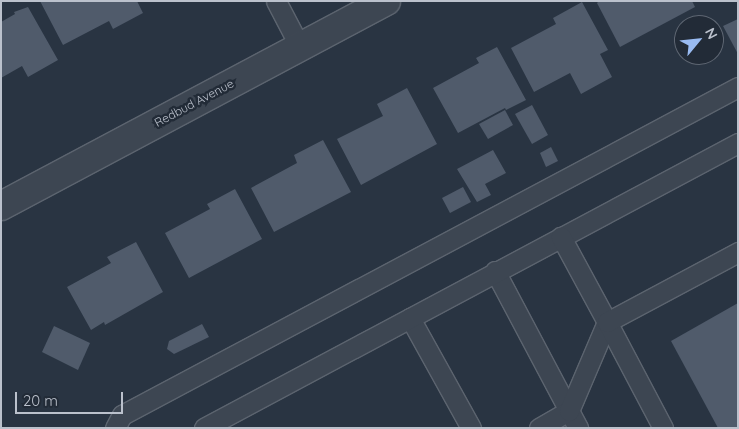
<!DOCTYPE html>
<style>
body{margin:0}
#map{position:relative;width:739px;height:429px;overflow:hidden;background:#293442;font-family:Quicksand,sans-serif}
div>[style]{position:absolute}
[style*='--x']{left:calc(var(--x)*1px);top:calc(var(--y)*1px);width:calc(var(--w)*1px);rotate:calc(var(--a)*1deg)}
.building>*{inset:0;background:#505b6b}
.roads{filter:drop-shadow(1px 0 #5c646f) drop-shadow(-1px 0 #5c646f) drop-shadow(0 1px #5c646f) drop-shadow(0 -1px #5c646f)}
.lane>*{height:19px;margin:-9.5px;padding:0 9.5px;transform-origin:9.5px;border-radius:9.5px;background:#3d4652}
.street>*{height:28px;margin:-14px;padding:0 14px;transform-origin:14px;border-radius:14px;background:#3d4652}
span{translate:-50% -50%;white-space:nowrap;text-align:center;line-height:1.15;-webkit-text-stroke:5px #222b37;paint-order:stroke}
.street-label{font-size:12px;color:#bbc1cc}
.frame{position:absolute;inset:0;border:2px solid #bbc1cc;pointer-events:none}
.north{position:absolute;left:674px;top:15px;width:50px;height:50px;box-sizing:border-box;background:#222b37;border:1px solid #5f6773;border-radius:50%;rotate:62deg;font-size:14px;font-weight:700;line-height:20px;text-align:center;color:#bbc1cc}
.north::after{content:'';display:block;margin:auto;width:18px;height:22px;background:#99bbf2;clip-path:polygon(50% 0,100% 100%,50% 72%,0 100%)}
.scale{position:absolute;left:15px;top:392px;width:108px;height:22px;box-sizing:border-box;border:2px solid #bbc1cc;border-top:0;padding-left:6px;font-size:15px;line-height:18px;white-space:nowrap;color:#bbc1cc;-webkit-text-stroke:4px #222b37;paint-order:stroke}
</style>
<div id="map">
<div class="building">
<i style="clip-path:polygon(40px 1px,137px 1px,143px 13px,113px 29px,109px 21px,63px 45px)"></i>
<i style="clip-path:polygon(599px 1px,692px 1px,695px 7px,620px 47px,597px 3px)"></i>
<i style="clip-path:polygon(582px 2px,608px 50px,600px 54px,612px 77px,581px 94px,570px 73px,534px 92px,511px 48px,556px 24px,553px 18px)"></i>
<i style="clip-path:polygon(28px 7px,58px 60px,28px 77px,22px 66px,1px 78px,1px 22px,15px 14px,14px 12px)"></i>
<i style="clip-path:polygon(738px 19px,738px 54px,723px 26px)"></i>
<i style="clip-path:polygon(497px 47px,526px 100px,506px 110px,505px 108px,458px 133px,433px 88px,479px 63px,476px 58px)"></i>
<i style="clip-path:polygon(407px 88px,437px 144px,361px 185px,337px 139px,383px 116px,377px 104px)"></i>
<i style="clip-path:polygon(532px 105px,548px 135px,532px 144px,515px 114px)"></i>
<i style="clip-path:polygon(505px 110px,513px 125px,488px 139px,479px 124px)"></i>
<i style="clip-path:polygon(323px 140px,351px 192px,274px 232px,251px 188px,297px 163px,294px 155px)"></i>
<i style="clip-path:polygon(551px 147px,558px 161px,546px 167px,540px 153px)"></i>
<i style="clip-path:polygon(493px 150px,506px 173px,485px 184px,491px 195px,477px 202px,457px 169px)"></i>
<i style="clip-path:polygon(463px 187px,471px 202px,450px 213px,442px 198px)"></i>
<i style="clip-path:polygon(235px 189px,262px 239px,189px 278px,165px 233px,210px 209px,207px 204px)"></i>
<i style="clip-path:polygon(136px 242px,163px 292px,105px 325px,104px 322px,91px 330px,67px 287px,111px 263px,107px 257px)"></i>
<i style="clip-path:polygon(738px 303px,738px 428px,718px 428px,671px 341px)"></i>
<i style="clip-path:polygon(202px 324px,209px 337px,174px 354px,167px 349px,169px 341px)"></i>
<i style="clip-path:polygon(54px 326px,90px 343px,78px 370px,42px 352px)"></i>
</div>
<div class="roads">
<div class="lane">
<i style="--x:276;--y:1;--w:52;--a:62.4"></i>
<i style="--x:495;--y:271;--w:178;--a:62.1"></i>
<i style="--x:410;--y:318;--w:126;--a:61"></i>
<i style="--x:115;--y:428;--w:15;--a:-62"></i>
<i style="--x:122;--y:415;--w:698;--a:-28.03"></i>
<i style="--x:204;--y:428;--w:605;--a:-28.09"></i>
<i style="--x:539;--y:428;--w:34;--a:-30"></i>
<i style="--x:569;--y:411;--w:97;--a:-66.9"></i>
<i style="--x:607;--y:322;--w:97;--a:-118.4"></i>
<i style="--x:663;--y:428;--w:120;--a:-117.8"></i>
<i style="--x:607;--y:322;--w:149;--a:-28.1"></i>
</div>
<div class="street">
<i style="--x:1;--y:206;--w:436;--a:-28"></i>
</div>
</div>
<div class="street-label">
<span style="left:194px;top:103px;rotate:-28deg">Redbud Avenue</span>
</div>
<div class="frame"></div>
<div class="north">N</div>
<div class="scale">20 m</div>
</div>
